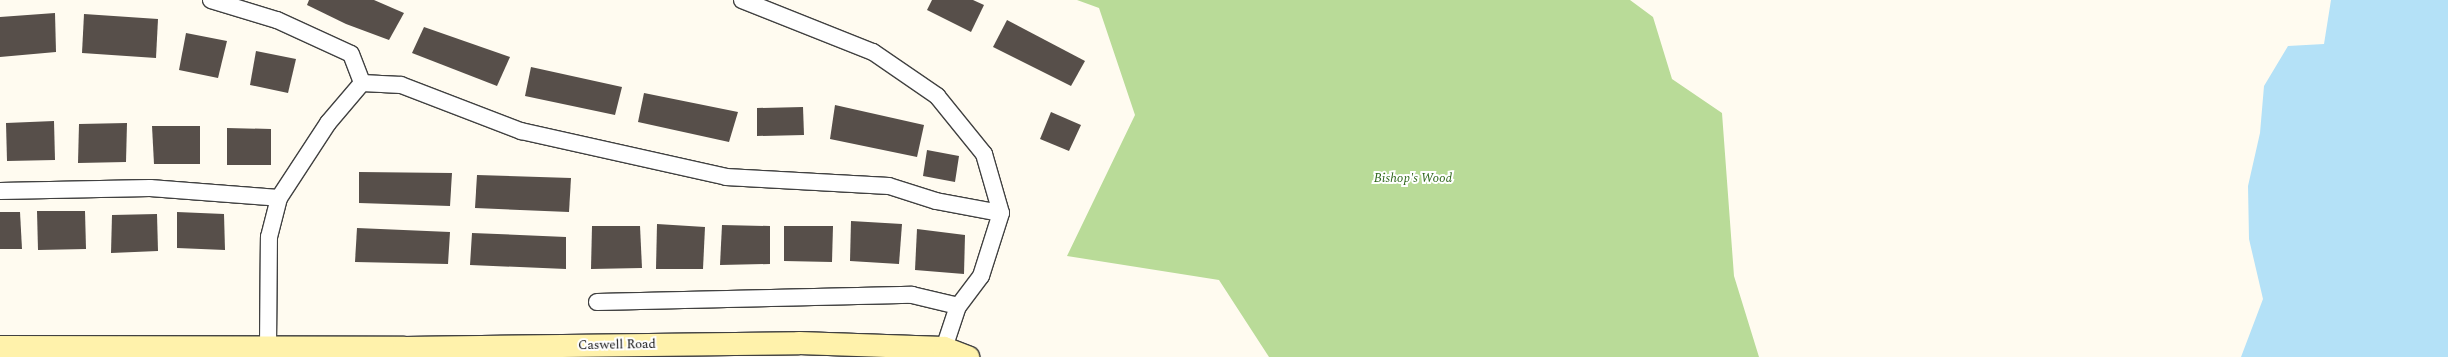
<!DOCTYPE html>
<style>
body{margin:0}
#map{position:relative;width:2448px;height:357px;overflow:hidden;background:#fffbf0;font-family:Spectral,serif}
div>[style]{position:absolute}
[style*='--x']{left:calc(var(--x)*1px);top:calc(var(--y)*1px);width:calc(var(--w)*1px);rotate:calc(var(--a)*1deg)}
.forest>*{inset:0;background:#b9db98}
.water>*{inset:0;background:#b4e1f7}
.building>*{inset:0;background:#574f4a}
.roads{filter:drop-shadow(1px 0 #414141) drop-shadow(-1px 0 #414141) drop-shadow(0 1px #414141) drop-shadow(0 -1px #414141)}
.lane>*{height:16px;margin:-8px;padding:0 8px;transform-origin:8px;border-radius:8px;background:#fff}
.secondary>*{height:22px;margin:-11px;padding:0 11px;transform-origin:11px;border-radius:11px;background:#fff2ab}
span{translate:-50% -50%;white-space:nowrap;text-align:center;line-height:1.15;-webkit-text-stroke:4px #fff;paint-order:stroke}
.park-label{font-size:13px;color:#30681d;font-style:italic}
.street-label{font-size:13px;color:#0e0e0e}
</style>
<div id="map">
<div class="forest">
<i style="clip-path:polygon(1077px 0,1630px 0,1653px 17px,1672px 79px,1722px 113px,1734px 276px,1759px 357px,1269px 357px,1219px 280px,1067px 256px,1135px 115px,1099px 8px)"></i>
</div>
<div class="water">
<i style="clip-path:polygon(2331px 0,2448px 0,2448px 357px,2241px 357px,2263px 299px,2249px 239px,2248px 186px,2260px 133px,2264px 86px,2288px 46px,2324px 44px)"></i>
</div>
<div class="building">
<i style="clip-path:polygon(309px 0,374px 0,404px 13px,389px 40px,346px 24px,307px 5px)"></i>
<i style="clip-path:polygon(932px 0,973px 0,984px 5px,971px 32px,927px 10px)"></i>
<i style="clip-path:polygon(55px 13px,56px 52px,0 57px,0 17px)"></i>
<i style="clip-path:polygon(84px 14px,158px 19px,156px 58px,82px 53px)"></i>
<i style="clip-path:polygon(1007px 20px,1085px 61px,1071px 86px,993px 47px)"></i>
<i style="clip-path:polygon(424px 27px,510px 57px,497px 86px,412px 53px)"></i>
<i style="clip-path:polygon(186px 33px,227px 41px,218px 78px,179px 70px)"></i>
<i style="clip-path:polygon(256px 51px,296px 59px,288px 93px,250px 85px)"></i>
<i style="clip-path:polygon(531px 67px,622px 87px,615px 115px,525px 96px)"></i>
<i style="clip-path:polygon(644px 93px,738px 112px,729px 142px,638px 122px)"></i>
<i style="clip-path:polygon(835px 105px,924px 125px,917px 157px,830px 139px)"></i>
<i style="clip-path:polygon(803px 107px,804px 135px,757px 136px,757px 108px)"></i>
<i style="clip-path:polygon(1051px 112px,1081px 125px,1069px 151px,1040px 139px)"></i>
<i style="clip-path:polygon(54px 121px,55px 160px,7px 161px,6px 123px)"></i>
<i style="clip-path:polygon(127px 123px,126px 162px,78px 163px,79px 124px)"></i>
<i style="clip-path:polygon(152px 126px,200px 126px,200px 164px,154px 164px)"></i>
<i style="clip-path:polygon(227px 128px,271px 129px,271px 165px,227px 165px)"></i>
<i style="clip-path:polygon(927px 150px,959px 156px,955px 182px,923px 176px)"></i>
<i style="clip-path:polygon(359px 172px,452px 173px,450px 206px,359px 203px)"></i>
<i style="clip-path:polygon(477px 175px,571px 178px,569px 212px,475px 208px)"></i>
<i style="clip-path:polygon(37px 211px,85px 211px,86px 249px,38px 250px)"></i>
<i style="clip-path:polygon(0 212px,20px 212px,22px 249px,0 249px)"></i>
<i style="clip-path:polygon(177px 212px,224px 214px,225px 250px,177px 248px)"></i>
<i style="clip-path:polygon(157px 214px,158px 251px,111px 253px,112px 215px)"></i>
<i style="clip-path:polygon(851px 221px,902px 224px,899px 264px,850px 261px)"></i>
<i style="clip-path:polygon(657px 224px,705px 227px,703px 269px,656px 269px)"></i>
<i style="clip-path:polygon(722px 225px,770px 226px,770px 264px,720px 265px)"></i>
<i style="clip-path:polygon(592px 226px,640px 226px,642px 268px,591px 269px)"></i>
<i style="clip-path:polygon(784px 226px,833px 226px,832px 262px,784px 261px)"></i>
<i style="clip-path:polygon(357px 228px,450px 232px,448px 264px,355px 262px)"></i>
<i style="clip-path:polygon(917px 229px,965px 235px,964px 274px,915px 270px)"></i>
<i style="clip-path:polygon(472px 233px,566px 237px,566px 269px,470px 265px)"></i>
</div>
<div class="roads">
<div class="lane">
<i style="--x:211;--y:0;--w:69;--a:16.9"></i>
<i style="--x:277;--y:20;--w:81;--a:24.7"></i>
<i style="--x:351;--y:54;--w:31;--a:69"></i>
<i style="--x:362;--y:83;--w:39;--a:3"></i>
<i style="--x:401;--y:85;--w:129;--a:21"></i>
<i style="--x:521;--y:131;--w:210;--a:12.6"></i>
<i style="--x:726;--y:177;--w:163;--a:3.2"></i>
<i style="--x:889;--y:186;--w:49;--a:17.7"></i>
<i style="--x:936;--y:201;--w:66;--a:10.5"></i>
<i style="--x:742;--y:0;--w:141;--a:21.7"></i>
<i style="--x:873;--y:52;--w:78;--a:34.5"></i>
<i style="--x:937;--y:96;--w:75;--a:51"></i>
<i style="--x:984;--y:154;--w:61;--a:73.9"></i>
<i style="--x:1001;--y:213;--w:66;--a:107.6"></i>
<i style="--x:981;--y:276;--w:38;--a:127"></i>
<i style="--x:958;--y:306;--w:44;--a:108.4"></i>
<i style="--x:0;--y:191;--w:150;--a:-1.1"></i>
<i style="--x:150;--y:188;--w:129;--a:4.4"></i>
<i style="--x:597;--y:302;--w:315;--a:-1.3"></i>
<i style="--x:912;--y:295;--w:47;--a:13.4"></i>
<i style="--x:268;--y:346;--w:109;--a:-89.5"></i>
<i style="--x:269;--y:237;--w:40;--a:-75.6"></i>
<i style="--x:279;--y:198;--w:90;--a:-56.8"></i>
<i style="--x:328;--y:123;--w:52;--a:-49.6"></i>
</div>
<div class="secondary">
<i style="--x:0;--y:347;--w:404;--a:0.1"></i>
<i style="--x:404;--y:348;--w:395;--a:-0.7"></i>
<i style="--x:799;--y:343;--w:145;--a:2"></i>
<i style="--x:944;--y:348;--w:26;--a:21"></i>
</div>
</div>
<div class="park-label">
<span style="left:1413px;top:178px">Bishop's Wood</span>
</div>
<div class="street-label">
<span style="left:617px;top:345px;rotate:-1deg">Caswell Road</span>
</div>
</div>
